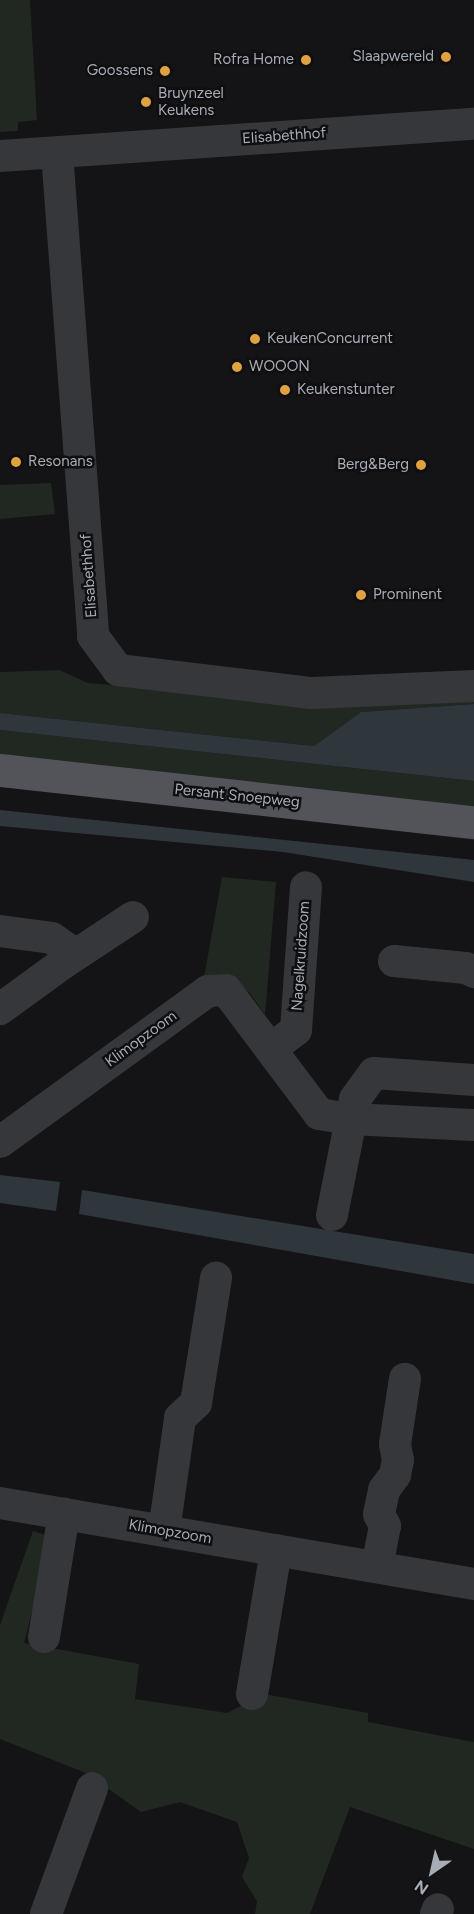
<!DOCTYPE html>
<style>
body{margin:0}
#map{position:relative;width:474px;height:1914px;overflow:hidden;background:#141416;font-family:Figtree,sans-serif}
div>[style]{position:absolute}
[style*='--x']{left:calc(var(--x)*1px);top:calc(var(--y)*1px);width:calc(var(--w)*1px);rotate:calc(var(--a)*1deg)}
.green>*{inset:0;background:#212821}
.water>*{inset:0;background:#2f373d}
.minor>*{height:32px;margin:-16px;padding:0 16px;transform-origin:16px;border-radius:16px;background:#35373a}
.major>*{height:33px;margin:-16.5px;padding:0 16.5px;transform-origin:16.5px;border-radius:16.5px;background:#525459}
.dots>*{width:16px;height:16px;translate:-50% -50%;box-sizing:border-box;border:3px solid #0f0f11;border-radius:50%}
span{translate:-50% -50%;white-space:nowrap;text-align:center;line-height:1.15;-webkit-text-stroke:5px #0f0f11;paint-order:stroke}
.poi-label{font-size:15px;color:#a7acb5}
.right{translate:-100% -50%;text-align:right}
.left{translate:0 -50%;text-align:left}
.street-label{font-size:15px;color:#a7acb5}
.north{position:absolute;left:402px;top:1842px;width:60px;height:60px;-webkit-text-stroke:4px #0f0f11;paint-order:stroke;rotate:214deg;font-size:16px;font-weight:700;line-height:24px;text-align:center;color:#a7acb5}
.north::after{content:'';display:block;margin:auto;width:21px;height:27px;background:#a7acb5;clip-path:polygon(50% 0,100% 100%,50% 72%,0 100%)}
</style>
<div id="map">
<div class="green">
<i style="clip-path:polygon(0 0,30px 0,37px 120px,18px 122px,18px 131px,0 132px)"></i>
<i style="clip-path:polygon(51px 483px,55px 514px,0 519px,0 485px)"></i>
<i style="clip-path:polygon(59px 670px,88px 683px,330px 703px,474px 696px,474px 704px,361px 712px,314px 746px,0 713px,0 672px)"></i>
<i style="clip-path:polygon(0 730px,474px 781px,474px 811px,0 756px)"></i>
<i style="clip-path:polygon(222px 877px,276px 882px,265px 1015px,250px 993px,226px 977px,203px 983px)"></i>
<i style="clip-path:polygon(33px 1531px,51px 1537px,24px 1643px,139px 1664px,135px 1699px,227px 1713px,264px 1694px,368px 1713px,368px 1722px,474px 1742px,474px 1849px,350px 1807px,310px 1914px,255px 1914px,257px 1901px,242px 1877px,249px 1858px,237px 1822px,180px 1802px,141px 1812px,86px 1773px,0 1739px,0 1625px)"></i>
</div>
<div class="water">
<i style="clip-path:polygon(474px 704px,474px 781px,0 730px,0 713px,314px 746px,361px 712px)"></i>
<i style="clip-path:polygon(0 810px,474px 860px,474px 882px,283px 852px,0 826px)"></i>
<i style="clip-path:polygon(0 1175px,60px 1182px,56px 1211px,0 1203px)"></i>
<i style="clip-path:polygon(82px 1190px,474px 1254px,474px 1284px,79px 1214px)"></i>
</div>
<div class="minor">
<i style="--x:57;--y:153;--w:484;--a:85.7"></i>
<i style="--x:93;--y:636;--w:42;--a:53.7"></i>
<i style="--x:118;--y:670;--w:195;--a:6.8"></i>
<i style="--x:312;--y:693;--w:162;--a:-2.5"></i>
<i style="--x:0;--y:156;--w:475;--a:-3.9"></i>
<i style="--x:0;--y:931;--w:52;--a:7.7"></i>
<i style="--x:52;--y:938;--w:17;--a:36"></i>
<i style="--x:66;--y:948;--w:16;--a:104"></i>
<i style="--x:62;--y:964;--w:77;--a:144"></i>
<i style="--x:394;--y:961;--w:72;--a:5.6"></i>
<i style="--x:466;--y:968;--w:9;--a:27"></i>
<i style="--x:62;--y:964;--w:85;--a:-33.5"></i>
<i style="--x:272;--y:1048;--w:30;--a:-37"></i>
<i style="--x:296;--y:1030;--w:143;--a:-86"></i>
<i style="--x:0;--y:1142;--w:257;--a:-36"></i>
<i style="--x:208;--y:991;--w:18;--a:-3"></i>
<i style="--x:226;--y:990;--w:155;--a:53.1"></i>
<i style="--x:319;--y:1114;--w:32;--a:9"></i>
<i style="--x:351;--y:1119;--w:123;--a:2.8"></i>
<i style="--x:332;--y:1215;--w:118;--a:-78.8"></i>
<i style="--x:355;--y:1099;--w:32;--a:-54"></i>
<i style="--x:374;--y:1073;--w:100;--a:4"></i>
<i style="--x:0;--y:1503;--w:481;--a:9.7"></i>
<i style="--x:164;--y:1531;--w:114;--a:-81.9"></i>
<i style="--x:180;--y:1418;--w:22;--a:-43"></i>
<i style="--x:196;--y:1403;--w:127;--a:-80.9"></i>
<i style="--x:377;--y:1567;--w:42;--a:-79"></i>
<i style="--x:385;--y:1526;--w:13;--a:-117"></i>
<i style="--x:379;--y:1514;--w:25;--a:-78"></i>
<i style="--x:384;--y:1490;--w:19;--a:-54"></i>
<i style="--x:395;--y:1475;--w:15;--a:-79"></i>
<i style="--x:398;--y:1460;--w:16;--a:-101"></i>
<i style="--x:395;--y:1444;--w:66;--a:-81.3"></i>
<i style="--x:44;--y:1637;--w:125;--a:-80.8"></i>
<i style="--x:252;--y:1694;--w:146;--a:-80.5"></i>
<i style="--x:46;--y:1914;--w:134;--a:-69.9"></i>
<i style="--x:436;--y:1914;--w:5;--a:-68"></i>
</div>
<div class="major">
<i style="--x:0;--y:770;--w:477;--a:6.3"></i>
</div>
<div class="dots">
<i style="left:446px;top:57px;background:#e0a141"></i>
<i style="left:306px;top:60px;background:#e0a141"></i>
<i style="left:165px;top:71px;background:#e0a141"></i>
<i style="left:146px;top:102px;background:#e0a141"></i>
<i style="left:255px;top:339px;background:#e0a141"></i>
<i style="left:237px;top:367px;background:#e0a141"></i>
<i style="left:285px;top:390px;background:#e0a141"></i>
<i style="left:16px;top:462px;background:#e0a141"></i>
<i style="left:421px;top:465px;background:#e0a141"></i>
<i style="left:361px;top:595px;background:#e0a141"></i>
</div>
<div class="poi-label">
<span class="right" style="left:434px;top:57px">Slaapwereld</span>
<span class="right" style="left:294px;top:60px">Rofra Home</span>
<span class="right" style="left:153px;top:71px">Goossens</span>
<span class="left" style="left:158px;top:102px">Bruynzeel<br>Keukens</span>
<span class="left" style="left:267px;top:339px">KeukenConcurrent</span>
<span class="left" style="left:249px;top:367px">WOOON</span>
<span class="left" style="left:297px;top:390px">Keukenstunter</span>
<span class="left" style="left:28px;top:462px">Resonans</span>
<span class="right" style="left:409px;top:465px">Berg&amp;Berg</span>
<span class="left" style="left:373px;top:595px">Prominent</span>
</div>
<div class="street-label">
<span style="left:284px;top:136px;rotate:-4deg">Elisabethhof</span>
<span style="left:89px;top:576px;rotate:-94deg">Elisabethhof</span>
<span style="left:237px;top:796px;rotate:6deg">Persant Snoepweg</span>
<span style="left:301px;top:956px;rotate:-86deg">Nagelkruidzoom</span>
<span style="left:141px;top:1039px;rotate:-36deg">Klimopzoom</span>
<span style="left:170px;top:1532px;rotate:10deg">Klimopzoom</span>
</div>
<div class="north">N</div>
</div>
